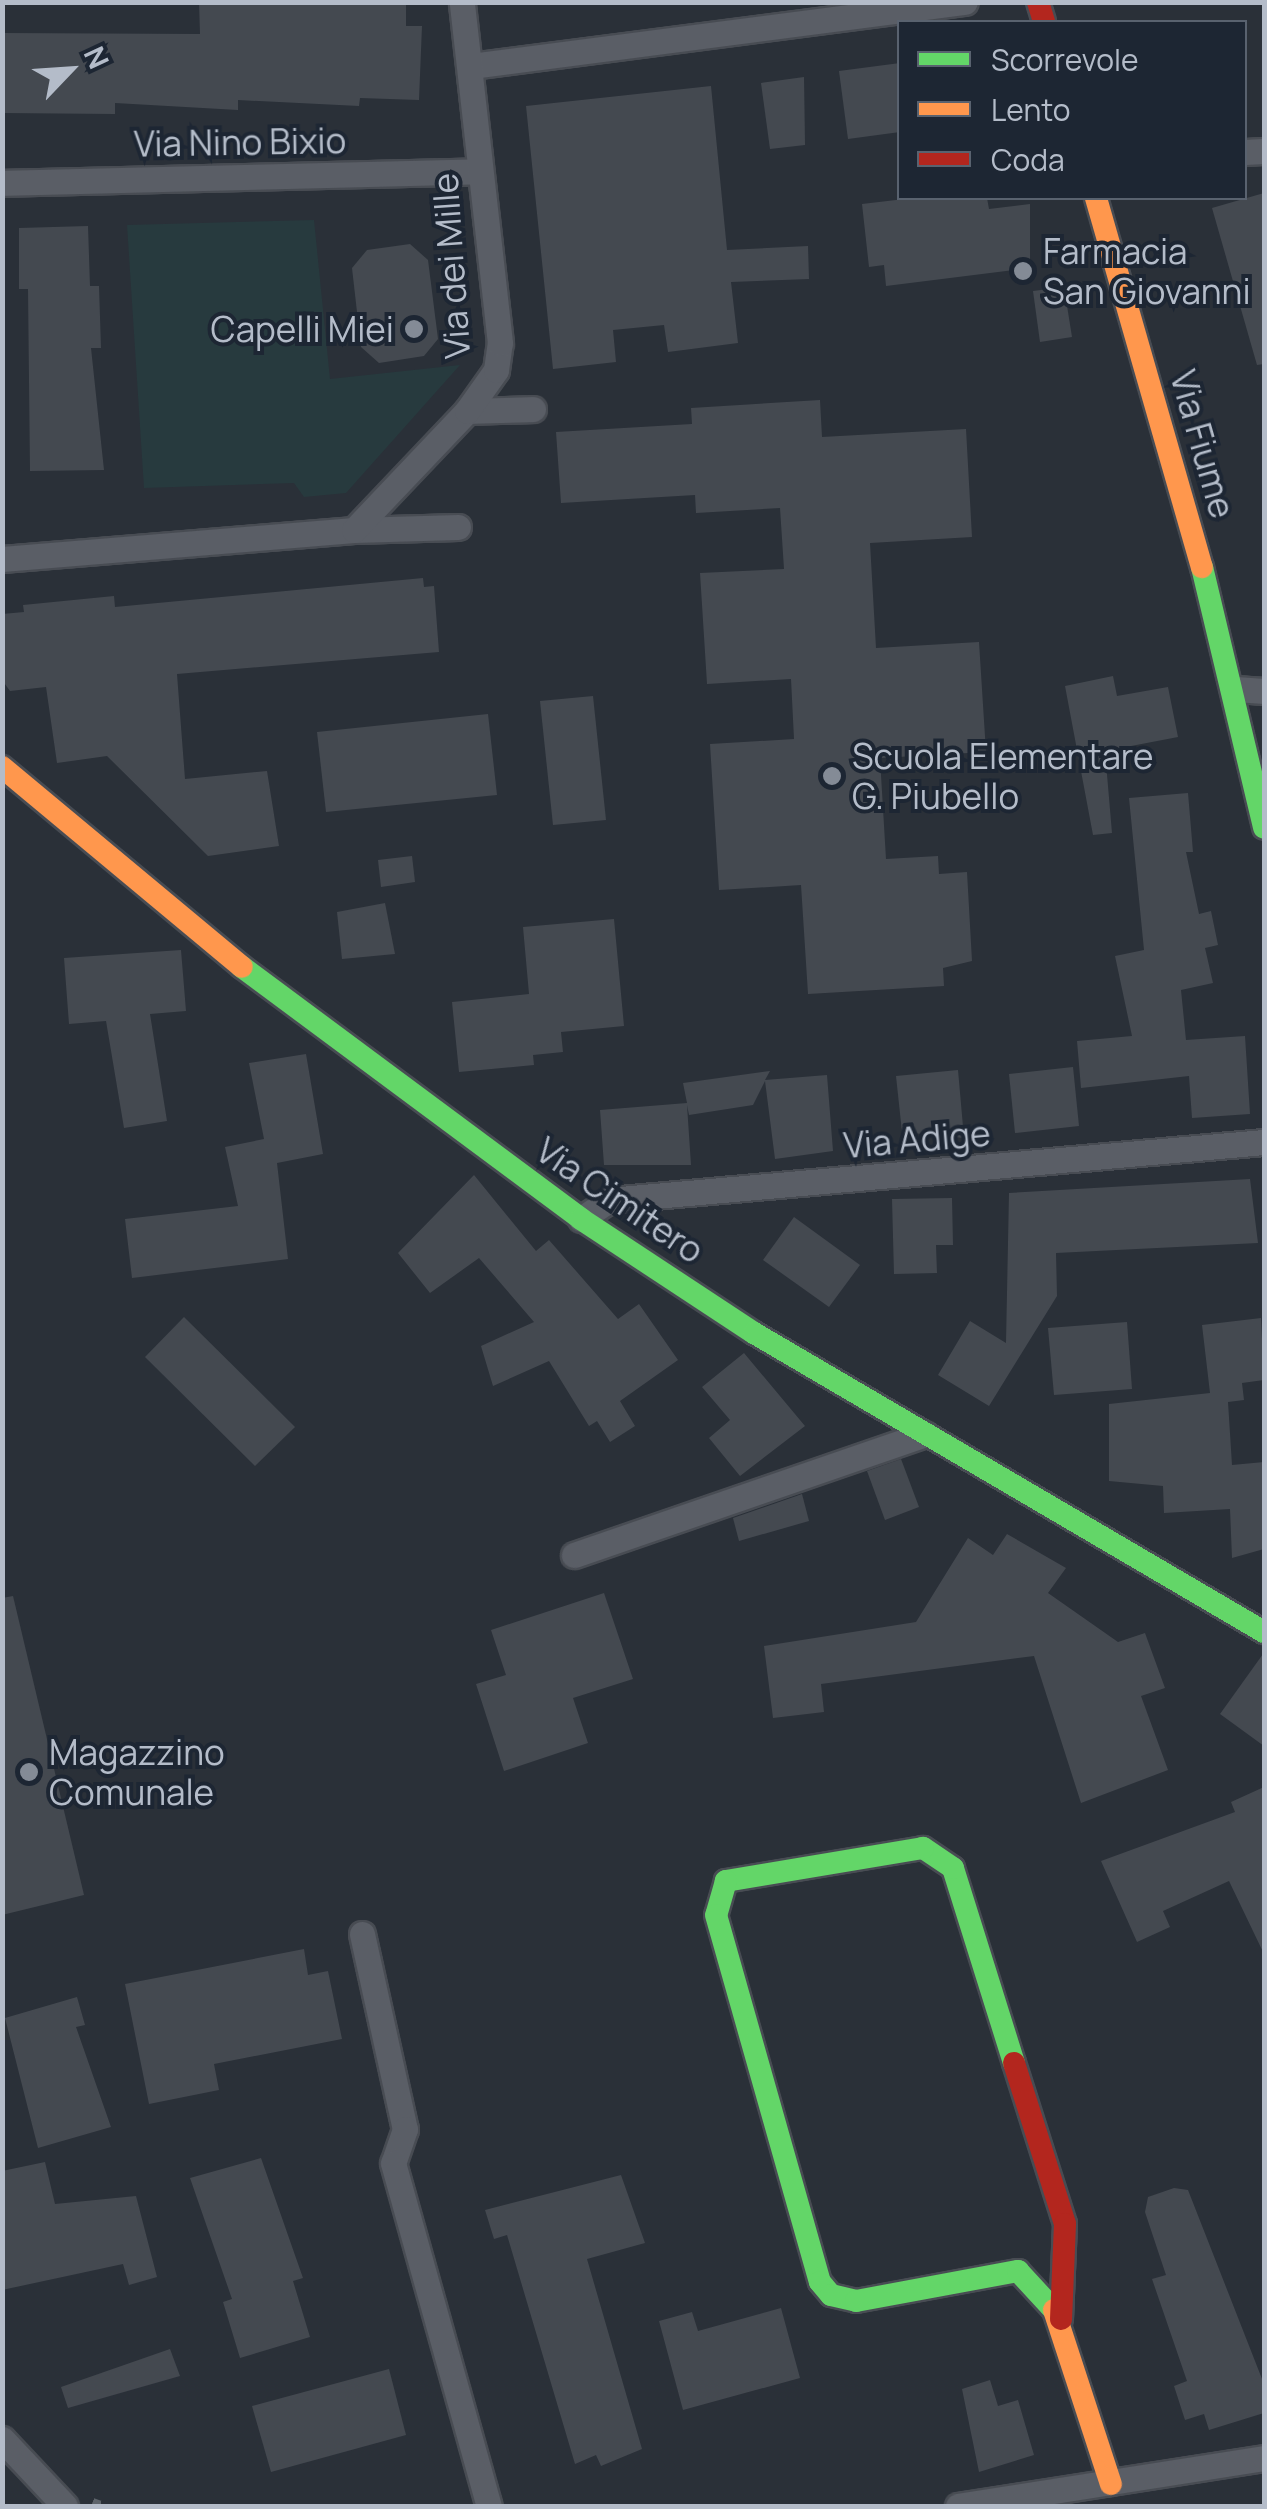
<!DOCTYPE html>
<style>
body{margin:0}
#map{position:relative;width:1267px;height:2509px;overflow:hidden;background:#2a3038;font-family:Manrope,sans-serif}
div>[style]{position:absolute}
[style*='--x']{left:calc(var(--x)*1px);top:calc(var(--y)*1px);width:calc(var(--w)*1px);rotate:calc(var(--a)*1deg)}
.green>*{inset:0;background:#273a3e}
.building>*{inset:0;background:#444950}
.path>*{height:6px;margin-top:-3px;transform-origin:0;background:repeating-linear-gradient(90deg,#5d636a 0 8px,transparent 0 16px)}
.roads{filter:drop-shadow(2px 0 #484c53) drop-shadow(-2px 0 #484c53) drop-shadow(0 2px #484c53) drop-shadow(0 -2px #484c53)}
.street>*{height:25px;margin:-12.5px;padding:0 12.5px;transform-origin:12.5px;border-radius:12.5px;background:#5a5e66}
.fast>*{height:22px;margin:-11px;padding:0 11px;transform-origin:11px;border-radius:11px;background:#63d668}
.slow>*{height:22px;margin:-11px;padding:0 11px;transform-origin:11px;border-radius:11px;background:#ff974d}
.jam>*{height:22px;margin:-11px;padding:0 11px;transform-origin:11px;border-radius:11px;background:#b3261e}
.dots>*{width:28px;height:28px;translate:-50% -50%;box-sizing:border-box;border:5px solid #1d2633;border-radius:50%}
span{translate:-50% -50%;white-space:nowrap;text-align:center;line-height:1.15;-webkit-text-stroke:8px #1d2633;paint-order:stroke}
.street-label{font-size:35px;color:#b4bcc9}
.poi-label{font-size:35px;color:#b4bcc9}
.left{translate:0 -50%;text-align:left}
.right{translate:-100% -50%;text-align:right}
.frame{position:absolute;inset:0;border:5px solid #b4bcc9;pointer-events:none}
.legend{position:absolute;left:897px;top:20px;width:350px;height:180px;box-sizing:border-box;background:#1d2633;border:2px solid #59626f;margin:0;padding:12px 18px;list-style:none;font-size:30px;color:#b4bcc9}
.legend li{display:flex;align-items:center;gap:20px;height:50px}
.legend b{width:50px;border:2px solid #59626f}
.north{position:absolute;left:20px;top:20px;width:100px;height:100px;-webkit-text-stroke:8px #1d2633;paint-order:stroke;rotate:65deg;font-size:28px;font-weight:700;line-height:40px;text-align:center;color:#b4bcc9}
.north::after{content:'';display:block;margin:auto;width:35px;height:45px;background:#b4bcc9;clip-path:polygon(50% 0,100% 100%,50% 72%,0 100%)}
</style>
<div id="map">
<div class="green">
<i style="clip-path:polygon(314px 220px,330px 379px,460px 365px,346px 493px,304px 497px,294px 483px,144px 488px,127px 225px)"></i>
</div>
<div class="building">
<i style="clip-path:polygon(199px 2px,406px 2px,406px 26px,422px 26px,419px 100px,360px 98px,359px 106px,238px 100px,238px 110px,115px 103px,115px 114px,2px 113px,2px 33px,200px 34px)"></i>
<i style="clip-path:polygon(900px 63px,900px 132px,848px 139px,839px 71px)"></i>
<i style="clip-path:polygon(804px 77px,805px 145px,770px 149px,761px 83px)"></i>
<i style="clip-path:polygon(711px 86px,727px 250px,808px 246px,809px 279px,731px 282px,738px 343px,668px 352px,664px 325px,613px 330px,616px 362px,553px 369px,526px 106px)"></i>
<i style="clip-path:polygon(1264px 193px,1264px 364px,1257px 365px,1212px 208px)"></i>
<i style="clip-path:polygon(913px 198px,987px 198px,989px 209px,1030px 204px,1030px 268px,886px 286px,884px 265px,869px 267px,862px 204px)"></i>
<i style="clip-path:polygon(88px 226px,90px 286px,99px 286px,101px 348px,91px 348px,104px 470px,30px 471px,28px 289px,19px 289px,19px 228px)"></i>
<i style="clip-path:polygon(410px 244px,428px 260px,438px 339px,424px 356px,379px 363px,361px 347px,352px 268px,367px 250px)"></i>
<i style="clip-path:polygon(1064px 287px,1072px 337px,1040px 342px,1033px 291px)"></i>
<i style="clip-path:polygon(820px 400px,822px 437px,966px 429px,972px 537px,870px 543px,876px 648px,979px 642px,986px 752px,880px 758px,886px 859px,938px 856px,939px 874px,967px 872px,972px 961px,943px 968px,944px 986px,808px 994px,801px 885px,719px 890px,710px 744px,794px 739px,791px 679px,707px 684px,700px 573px,784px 569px,780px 508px,696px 513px,695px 495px,561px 503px,556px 432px,692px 424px,691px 408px)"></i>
<i style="clip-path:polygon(423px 578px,424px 587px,434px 586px,439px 652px,177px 674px,185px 779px,267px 771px,279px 846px,208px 856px,107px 756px,57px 763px,46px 687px,10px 691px,2px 680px,2px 614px,24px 612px,23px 605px,114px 596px,115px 607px)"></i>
<i style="clip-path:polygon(1113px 676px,1117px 696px,1168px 687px,1178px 737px,1105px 751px,1112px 833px,1093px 835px,1065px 686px)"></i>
<i style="clip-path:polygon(593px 696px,606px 820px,553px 825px,540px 701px)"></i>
<i style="clip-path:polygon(488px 714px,497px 795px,326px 812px,317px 732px)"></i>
<i style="clip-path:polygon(1188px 793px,1193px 852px,1186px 852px,1199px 914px,1211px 911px,1218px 945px,1205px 948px,1213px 983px,1181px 990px,1186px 1040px,1245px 1036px,1250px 1114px,1192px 1118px,1189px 1076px,1081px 1088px,1077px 1041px,1132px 1036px,1115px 956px,1144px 950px,1129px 798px)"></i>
<i style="clip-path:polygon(412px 856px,415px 882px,381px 887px,378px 860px)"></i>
<i style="clip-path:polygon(385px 903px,395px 954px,342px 959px,337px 912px)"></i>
<i style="clip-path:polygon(614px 919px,624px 1026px,561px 1032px,563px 1052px,533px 1055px,534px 1065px,459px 1072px,452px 1002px,529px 994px,523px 927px)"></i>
<i style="clip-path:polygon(181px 950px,186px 1011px,150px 1014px,167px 1121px,124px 1128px,106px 1021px,69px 1024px,64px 958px)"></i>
<i style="clip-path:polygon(306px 1054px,323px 1154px,277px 1163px,288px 1259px,132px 1278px,125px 1219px,238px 1206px,225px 1147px,264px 1139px,249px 1063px)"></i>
<i style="clip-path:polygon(1073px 1067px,1079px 1126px,1015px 1133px,1009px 1074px)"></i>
<i style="clip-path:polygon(958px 1070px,964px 1138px,902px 1132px,896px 1076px)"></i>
<i style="clip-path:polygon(770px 1071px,765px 1080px,827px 1075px,833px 1151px,775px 1159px,765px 1081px,753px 1105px,689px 1115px,687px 1105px,691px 1165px,604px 1165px,600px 1110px,687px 1103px,683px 1083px)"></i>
<i style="clip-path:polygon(474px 1175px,536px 1251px,549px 1240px,618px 1319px,639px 1304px,678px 1360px,620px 1401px,635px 1426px,610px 1442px,597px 1421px,589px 1426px,549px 1361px,493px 1386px,481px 1346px,534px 1322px,479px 1258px,430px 1293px,398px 1253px)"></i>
<i style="clip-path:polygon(1250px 1179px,1258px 1243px,1056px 1253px,1057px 1296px,989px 1406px,938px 1375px,970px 1321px,1006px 1343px,1009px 1193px)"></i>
<i style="clip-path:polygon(952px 1198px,953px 1245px,936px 1245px,937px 1273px,894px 1274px,892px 1199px)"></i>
<i style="clip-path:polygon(794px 1217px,860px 1265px,829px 1307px,763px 1260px)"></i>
<i style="clip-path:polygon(184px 1317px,295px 1427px,255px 1466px,145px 1357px)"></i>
<i style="clip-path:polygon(1261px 1318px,1264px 1380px,1242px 1383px,1244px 1400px,1228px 1402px,1232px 1465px,1264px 1462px,1264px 1549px,1232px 1558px,1230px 1509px,1164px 1513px,1163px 1486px,1109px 1481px,1109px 1404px,1210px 1393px,1202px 1325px)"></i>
<i style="clip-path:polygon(1127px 1322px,1132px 1389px,1054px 1395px,1048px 1328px)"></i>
<i style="clip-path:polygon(744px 1353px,805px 1426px,740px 1476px,709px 1438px,730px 1420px,702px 1387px)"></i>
<i style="clip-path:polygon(901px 1459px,919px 1507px,885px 1520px,867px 1471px)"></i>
<i style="clip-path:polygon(802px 1494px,809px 1521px,739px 1541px,733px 1518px)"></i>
<i style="clip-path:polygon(1007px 1534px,1066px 1568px,1048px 1593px,1118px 1642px,1145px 1633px,1165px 1688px,1141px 1696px,1168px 1770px,1081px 1803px,1034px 1656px,821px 1684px,824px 1712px,773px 1718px,764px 1646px,916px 1622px,968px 1538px,993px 1555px)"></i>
<i style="clip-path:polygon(604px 1593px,633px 1679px,573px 1698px,588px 1743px,504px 1771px,476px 1684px,506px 1675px,491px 1630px)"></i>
<i style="clip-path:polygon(13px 1596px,84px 1895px,2px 1915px,2px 1598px)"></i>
<i style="clip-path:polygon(1263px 1654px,1264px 1654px,1264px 1746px,1220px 1714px)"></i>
<i style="clip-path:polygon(1264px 1787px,1264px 1954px,1229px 1881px,1163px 1911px,1170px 1927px,1137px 1942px,1101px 1861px,1235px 1812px,1231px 1802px)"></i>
<i style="clip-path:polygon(304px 1949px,308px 1975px,328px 1971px,342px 2039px,214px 2064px,219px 2090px,149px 2104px,125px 1984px)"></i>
<i style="clip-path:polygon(77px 1997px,85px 2025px,76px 2027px,111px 2127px,38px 2148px,5px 2018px)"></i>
<i style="clip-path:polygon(261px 2158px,303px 2278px,293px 2281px,310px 2337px,240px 2358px,223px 2302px,232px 2299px,190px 2178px)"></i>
<i style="clip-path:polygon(45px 2162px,55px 2204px,136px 2196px,157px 2277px,129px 2285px,123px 2264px,2px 2290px,2px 2171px)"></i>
<i style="clip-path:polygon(621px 2175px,645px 2243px,587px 2259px,642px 2449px,601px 2466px,596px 2455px,575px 2464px,507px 2235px,494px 2239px,485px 2210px)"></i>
<i style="clip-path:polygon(1174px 2188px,1188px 2190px,1264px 2384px,1264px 2413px,1209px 2430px,1204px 2414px,1185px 2420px,1174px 2386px,1187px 2381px,1152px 2279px,1166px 2275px,1145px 2212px,1148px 2197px)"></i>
<i style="clip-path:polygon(781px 2308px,800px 2378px,683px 2410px,659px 2321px,692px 2312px,698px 2331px)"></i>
<i style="clip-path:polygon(170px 2349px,180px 2376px,68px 2408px,61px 2387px)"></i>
<i style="clip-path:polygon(389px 2369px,406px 2435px,271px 2472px,252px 2406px)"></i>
<i style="clip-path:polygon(990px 2380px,998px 2406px,1018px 2400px,1034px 2455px,979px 2472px,962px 2389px)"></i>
</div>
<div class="path">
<i style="--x:93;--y:2501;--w:15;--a:20"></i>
</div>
<div class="roads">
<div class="street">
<i style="--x:471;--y:66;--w:498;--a:-7.4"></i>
<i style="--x:1244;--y:152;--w:20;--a:-3"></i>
<i style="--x:2;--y:183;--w:477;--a:-1.4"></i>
<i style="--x:467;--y:411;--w:66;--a:-1.7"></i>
<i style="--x:354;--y:530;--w:104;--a:-1.7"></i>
<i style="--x:2;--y:559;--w:353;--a:-4.7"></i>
<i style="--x:354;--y:530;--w:164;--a:-46.5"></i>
<i style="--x:467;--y:411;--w:50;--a:-54.7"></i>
<i style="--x:496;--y:370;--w:27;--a:-82"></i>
<i style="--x:500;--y:343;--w:343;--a:-96.4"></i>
<i style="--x:1236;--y:689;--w:28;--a:4"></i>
<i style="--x:581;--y:1219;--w:34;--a:-34"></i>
<i style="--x:609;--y:1200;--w:658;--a:-5.06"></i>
<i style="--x:574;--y:1555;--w:371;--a:-19"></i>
<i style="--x:362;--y:1934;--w:200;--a:77.6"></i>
<i style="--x:405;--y:2129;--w:36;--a:109"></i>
<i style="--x:393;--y:2163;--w:356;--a:74.4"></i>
<i style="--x:2;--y:2439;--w:92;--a:46.8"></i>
<i style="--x:958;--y:2506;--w:310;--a:-8.9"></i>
</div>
<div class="fast">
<i style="--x:1202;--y:567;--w:268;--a:76.6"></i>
<i style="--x:242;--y:967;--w:422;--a:36.6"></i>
<i style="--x:581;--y:1219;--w:207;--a:33.4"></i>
<i style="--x:754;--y:1333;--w:591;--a:30.38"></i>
<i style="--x:1014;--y:2063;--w:204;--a:-107.4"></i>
<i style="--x:953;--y:1868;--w:36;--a:-146"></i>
<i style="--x:923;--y:1848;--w:200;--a:170.5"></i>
<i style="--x:726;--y:1881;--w:35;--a:106"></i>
<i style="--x:716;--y:1915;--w:381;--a:74.2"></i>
<i style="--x:820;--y:2282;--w:17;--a:50"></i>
<i style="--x:831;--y:2295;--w:26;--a:13"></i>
<i style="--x:856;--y:2301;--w:165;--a:-10.5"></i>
<i style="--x:1018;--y:2271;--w:53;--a:47.3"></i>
</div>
<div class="slow">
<i style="--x:1096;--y:198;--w:384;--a:74"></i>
<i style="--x:2;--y:767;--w:312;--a:39.8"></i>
<i style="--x:1054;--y:2310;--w:183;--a:71.9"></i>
</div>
<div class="jam">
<i style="--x:1038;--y:2;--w:21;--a:73"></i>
<i style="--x:1014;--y:2063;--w:169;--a:72.4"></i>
<i style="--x:1065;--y:2224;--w:95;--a:92.4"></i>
</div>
</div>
<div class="dots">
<i style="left:1023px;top:271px;background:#848b96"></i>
<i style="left:414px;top:329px;background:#848b96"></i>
<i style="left:832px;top:776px;background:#848b96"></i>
<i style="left:29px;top:1772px;background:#848b96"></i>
</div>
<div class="street-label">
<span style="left:240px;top:142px;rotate:-1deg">Via Nino Bixio</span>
<span style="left:451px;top:266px;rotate:-94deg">Via dei Mille</span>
<span style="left:1203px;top:444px;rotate:74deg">Via Fiume</span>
<span style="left:917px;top:1139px;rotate:-5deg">Via Adige</span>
<span style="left:620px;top:1200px;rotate:34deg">Via Cimitero</span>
</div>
<div class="poi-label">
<span class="left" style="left:1043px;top:271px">Farmacia<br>San Giovanni</span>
<span class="right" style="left:394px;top:329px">Capelli Miei</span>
<span class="left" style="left:852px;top:776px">Scuola Elementare<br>G. Piubello</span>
<span class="left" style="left:49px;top:1772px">Magazzino<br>Comunale</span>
</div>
<div class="frame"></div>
<ul class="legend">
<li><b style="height:12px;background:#63d668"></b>Scorrevole</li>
<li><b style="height:12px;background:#ff974d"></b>Lento</li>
<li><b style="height:12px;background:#b3261e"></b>Coda</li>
</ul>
<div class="north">N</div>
</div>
